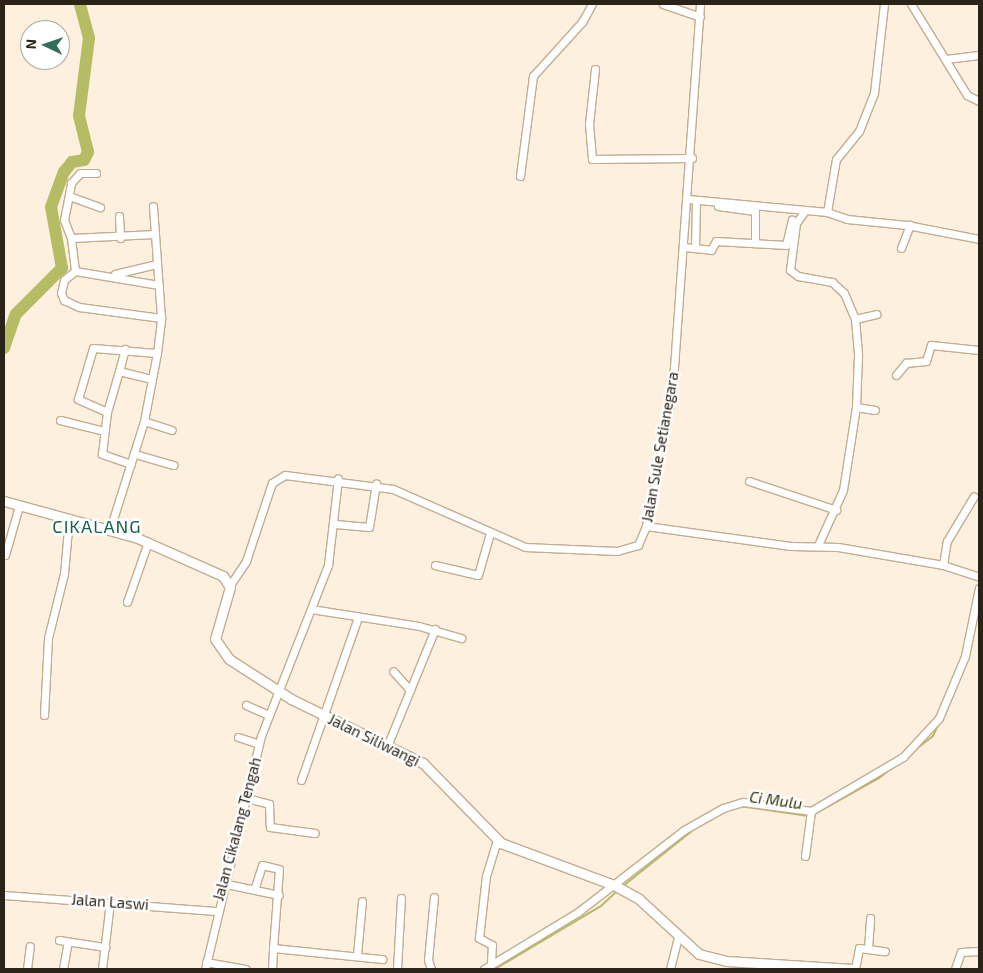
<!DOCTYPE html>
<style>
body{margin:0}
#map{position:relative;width:983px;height:973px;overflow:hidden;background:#fdf0de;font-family:"Exo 2",sans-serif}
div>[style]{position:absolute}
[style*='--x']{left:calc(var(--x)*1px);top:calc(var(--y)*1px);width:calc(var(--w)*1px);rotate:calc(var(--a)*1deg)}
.stream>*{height:2px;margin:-1px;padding:0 1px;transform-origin:1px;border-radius:1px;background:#b5bc64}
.river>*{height:12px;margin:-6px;padding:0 6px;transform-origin:6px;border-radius:6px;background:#b5bc64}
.roads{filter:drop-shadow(1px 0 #c2ad90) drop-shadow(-1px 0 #c2ad90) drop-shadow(0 1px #c2ad90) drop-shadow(0 -1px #c2ad90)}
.minor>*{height:7px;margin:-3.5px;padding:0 3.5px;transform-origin:3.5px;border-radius:3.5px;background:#fff}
.tertiary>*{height:9px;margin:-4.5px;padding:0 4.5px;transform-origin:4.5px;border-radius:4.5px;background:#fff}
span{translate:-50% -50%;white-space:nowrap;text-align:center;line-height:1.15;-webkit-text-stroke:5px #fff;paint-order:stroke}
.street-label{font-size:15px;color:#2c2318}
.water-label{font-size:16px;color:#363912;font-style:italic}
.quarter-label{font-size:18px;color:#19634c;letter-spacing:1px}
.frame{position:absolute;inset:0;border:5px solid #2c2318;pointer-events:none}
.north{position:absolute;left:20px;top:20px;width:50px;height:50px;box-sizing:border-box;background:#fff;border:1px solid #aba7a3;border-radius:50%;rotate:273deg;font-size:14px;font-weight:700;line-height:20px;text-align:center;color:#2c2318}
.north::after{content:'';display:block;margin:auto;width:18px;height:22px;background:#316e59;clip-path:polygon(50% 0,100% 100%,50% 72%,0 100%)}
</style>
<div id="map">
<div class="stream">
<i style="--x:739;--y:806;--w:70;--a:8.2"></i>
<i style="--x:813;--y:815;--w:76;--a:-29.3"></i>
<i style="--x:879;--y:778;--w:68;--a:-37.9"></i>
<i style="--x:933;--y:736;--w:85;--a:-65.8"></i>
<i style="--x:623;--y:886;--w:95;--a:-38.6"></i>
<i style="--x:495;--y:969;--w:123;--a:-30.7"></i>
<i style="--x:601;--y:906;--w:22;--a:-43"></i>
</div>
<div class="river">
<i style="--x:4;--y:348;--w:36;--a:-71"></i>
<i style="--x:16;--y:314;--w:65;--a:-45"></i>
<i style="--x:62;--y:268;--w:62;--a:-100.2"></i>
<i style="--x:51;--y:207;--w:37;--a:-70"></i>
<i style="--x:64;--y:172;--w:13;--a:-51"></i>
<i style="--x:72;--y:162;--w:12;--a:-9"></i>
<i style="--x:84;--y:160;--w:9;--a:-63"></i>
<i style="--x:88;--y:152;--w:37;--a:-104"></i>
<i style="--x:79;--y:116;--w:79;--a:-82.7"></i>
<i style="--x:89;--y:38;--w:35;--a:-105"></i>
</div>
<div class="roads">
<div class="minor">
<i style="--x:663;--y:4;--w:39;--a:19"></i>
<i style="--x:884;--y:4;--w:90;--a:96.4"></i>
<i style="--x:874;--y:93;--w:41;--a:111.5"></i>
<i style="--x:859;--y:131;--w:36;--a:129"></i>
<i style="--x:836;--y:159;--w:54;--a:99.6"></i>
<i style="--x:827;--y:212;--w:21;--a:19"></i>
<i style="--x:847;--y:219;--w:60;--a:5.7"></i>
<i style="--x:907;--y:225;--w:73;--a:11"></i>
<i style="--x:911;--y:4;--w:107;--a:58.4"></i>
<i style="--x:967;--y:95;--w:13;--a:27"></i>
<i style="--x:946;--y:59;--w:33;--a:-7"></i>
<i style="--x:595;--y:69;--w:55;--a:96.2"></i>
<i style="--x:589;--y:124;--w:35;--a:85"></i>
<i style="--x:592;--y:159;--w:100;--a:-0.6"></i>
<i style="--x:520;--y:176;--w:101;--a:-82.6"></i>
<i style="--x:533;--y:76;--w:73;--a:-47.8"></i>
<i style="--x:582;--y:22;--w:21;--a:-61"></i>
<i style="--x:69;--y:196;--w:33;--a:20"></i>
<i style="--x:688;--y:199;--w:140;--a:5.3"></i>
<i style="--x:718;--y:206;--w:37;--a:8"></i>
<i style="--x:755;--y:211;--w:31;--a:90"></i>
<i style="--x:804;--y:212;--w:14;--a:126"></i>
<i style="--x:796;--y:223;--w:47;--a:97.3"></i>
<i style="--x:790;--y:270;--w:10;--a:37"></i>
<i style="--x:798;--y:276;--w:35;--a:10"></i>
<i style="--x:832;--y:282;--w:16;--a:43"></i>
<i style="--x:844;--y:293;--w:28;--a:67"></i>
<i style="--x:855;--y:319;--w:36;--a:85"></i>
<i style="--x:858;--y:355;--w:52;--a:92.2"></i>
<i style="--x:856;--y:407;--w:84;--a:98.9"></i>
<i style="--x:843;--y:490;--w:60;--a:114.4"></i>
<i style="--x:119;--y:216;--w:22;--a:87"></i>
<i style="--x:155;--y:234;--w:84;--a:177.3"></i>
<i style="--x:71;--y:238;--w:33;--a:83"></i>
<i style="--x:75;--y:271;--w:14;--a:141"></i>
<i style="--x:64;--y:280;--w:13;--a:103"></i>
<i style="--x:61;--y:293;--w:8;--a:67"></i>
<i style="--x:64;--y:300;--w:17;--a:25"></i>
<i style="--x:79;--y:307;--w:83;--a:7.6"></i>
<i style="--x:71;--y:238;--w:19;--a:-111"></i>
<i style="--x:64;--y:220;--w:38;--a:-79"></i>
<i style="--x:71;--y:183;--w:13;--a:-48"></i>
<i style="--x:80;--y:173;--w:16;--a:0"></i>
<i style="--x:684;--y:247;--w:27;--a:6"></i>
<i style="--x:711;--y:250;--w:10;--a:-61"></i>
<i style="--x:716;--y:241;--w:70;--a:3.3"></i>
<i style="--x:786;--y:245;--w:26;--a:-77"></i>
<i style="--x:695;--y:248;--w:46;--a:-88.8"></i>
<i style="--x:901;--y:248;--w:25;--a:-69"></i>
<i style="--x:75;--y:271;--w:85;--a:9.5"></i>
<i style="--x:115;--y:274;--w:42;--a:-13.7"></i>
<i style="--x:855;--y:319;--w:22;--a:-13"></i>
<i style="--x:119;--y:371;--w:23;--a:-75"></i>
<i style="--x:896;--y:375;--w:16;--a:-50"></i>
<i style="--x:906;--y:363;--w:20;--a:-6"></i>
<i style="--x:926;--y:361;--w:17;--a:-73"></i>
<i style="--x:931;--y:345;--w:48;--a:5.9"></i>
<i style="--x:856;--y:407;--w:19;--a:9"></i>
<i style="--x:107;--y:412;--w:32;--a:-156"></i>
<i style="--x:78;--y:399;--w:53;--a:-73.6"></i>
<i style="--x:93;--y:348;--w:64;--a:4.5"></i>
<i style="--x:60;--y:420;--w:45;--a:14"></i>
<i style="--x:144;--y:421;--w:29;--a:18"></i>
<i style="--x:135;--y:454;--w:40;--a:16"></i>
<i style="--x:131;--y:464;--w:31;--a:-161"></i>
<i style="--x:102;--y:454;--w:42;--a:-83.2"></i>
<i style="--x:107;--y:412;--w:43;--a:-73.7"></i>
<i style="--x:119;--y:371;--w:34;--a:14"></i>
<i style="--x:749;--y:481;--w:92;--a:18.4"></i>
<i style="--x:335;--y:524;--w:34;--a:5"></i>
<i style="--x:369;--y:527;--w:44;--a:-80.8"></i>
<i style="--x:646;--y:526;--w:146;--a:7.9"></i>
<i style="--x:791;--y:546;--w:47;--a:1.2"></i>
<i style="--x:838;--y:547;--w:107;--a:9.7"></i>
<i style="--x:943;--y:565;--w:38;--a:18"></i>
<i style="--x:110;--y:529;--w:113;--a:-72.5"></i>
<i style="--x:144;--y:421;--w:69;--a:-79.2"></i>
<i style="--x:157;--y:353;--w:35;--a:-83"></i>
<i style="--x:161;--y:318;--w:112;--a:-94.1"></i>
<i style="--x:5;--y:555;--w:51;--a:-74.1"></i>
<i style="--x:435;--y:565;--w:44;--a:13.1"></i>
<i style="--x:478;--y:575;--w:44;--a:-74.1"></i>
<i style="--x:943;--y:565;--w:24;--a:-81"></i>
<i style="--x:947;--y:541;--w:52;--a:-59"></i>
<i style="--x:230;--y:585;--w:29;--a:-56"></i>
<i style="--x:246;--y:561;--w:82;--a:-71.6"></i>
<i style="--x:272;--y:483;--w:15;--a:-32"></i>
<i style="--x:285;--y:475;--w:109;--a:7.4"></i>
<i style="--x:393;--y:489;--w:144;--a:23.7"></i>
<i style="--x:525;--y:547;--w:92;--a:2.5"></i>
<i style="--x:617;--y:551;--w:22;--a:-16"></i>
<i style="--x:638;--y:545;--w:21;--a:-67"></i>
<i style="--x:646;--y:526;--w:134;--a:-78.8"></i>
<i style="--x:672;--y:395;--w:392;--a:-85.9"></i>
<i style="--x:127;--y:602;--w:64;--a:-70.7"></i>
<i style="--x:311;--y:609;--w:109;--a:8.9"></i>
<i style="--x:419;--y:626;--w:44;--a:15.9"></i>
<i style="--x:410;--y:690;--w:66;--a:-67.7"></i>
<i style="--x:246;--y:705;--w:24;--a:24"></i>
<i style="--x:44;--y:715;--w:77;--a:-87"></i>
<i style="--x:48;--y:638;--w:66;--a:-76"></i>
<i style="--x:64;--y:574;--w:56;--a:-84.9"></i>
<i style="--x:238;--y:737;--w:22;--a:18"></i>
<i style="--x:388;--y:744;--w:58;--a:-67.8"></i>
<i style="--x:410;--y:690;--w:25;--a:-132"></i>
<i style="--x:301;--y:780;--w:173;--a:-70.7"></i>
<i style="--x:243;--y:797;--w:27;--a:15"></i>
<i style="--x:269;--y:804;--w:23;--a:88"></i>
<i style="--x:270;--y:827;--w:45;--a:7.6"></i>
<i style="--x:805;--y:856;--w:45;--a:-82.4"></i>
<i style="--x:222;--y:883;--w:58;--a:11.9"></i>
<i style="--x:254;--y:890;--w:26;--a:-72"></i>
<i style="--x:262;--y:865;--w:17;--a:13"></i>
<i style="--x:279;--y:869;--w:79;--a:94.3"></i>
<i style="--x:4;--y:895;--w:212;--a:4.3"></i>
<i style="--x:59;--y:940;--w:47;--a:8.7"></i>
<i style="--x:868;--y:949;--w:31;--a:-86"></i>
<i style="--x:357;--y:955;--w:54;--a:-84.7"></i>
<i style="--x:206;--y:962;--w:40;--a:10"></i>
<i style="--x:491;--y:963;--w:18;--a:-87"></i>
<i style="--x:492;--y:945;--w:15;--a:-152"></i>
<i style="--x:479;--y:938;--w:62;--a:-83.6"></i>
<i style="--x:486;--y:876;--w:38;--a:-73"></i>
<i style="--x:27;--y:969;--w:23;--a:-83"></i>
<i style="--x:63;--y:969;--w:28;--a:-80"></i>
<i style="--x:102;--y:969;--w:67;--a:-83.2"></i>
<i style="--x:205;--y:969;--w:240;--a:-76.5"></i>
<i style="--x:261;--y:736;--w:184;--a:-68.6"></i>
<i style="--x:328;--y:565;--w:87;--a:-83.4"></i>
<i style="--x:272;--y:969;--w:21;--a:-87"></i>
<i style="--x:273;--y:948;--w:110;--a:5.8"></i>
<i style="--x:397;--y:969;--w:71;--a:-86.8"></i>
<i style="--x:431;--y:969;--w:9;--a:-108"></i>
<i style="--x:428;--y:960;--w:63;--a:-84.6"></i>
<i style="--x:484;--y:969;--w:110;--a:-31.2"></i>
<i style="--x:578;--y:912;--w:134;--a:-37.7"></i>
<i style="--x:684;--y:830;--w:45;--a:-29.4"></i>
<i style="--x:723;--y:808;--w:21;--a:-17"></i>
<i style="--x:743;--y:802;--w:69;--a:7.5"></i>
<i style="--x:811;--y:811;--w:107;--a:-30.4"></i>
<i style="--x:903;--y:757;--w:53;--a:-47.3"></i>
<i style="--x:939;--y:718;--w:67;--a:-67.2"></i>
<i style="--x:965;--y:656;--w:69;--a:-78.4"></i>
<i style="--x:670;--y:969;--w:33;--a:-76"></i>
<i style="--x:855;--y:969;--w:21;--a:-79"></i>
<i style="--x:859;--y:948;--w:26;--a:7"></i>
<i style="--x:955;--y:969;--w:18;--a:-71"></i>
<i style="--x:961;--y:952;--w:18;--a:-3"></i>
</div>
<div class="tertiary">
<i style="--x:4;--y:501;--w:136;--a:15.4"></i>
<i style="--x:135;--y:537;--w:96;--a:23.9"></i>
<i style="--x:223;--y:576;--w:13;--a:58"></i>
<i style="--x:230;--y:587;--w:54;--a:106.1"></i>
<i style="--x:215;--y:639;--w:24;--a:55"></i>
<i style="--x:229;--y:659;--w:74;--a:32.8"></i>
<i style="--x:291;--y:699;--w:147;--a:25.9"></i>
<i style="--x:423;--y:763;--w:112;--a:45.7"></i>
<i style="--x:501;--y:843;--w:121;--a:20.4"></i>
<i style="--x:614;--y:885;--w:29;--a:29"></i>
<i style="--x:639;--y:899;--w:81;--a:42.5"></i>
<i style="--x:699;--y:954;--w:29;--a:14"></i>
<i style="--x:727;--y:961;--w:126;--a:3.6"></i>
</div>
</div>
<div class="street-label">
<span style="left:660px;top:447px;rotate:-80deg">Jalan Sule Setianegara</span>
<span style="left:374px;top:740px;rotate:26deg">Jalan Siliwangi</span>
<span style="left:237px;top:829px;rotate:-75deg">Jalan Cikalang Tengah</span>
<span style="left:110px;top:902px;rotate:4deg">Jalan Laswi</span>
</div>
<div class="water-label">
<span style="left:776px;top:800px;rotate:8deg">Ci Mulu</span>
</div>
<div class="quarter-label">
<span style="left:97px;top:526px">CIKALANG</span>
</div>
<div class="frame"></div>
<div class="north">N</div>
</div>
